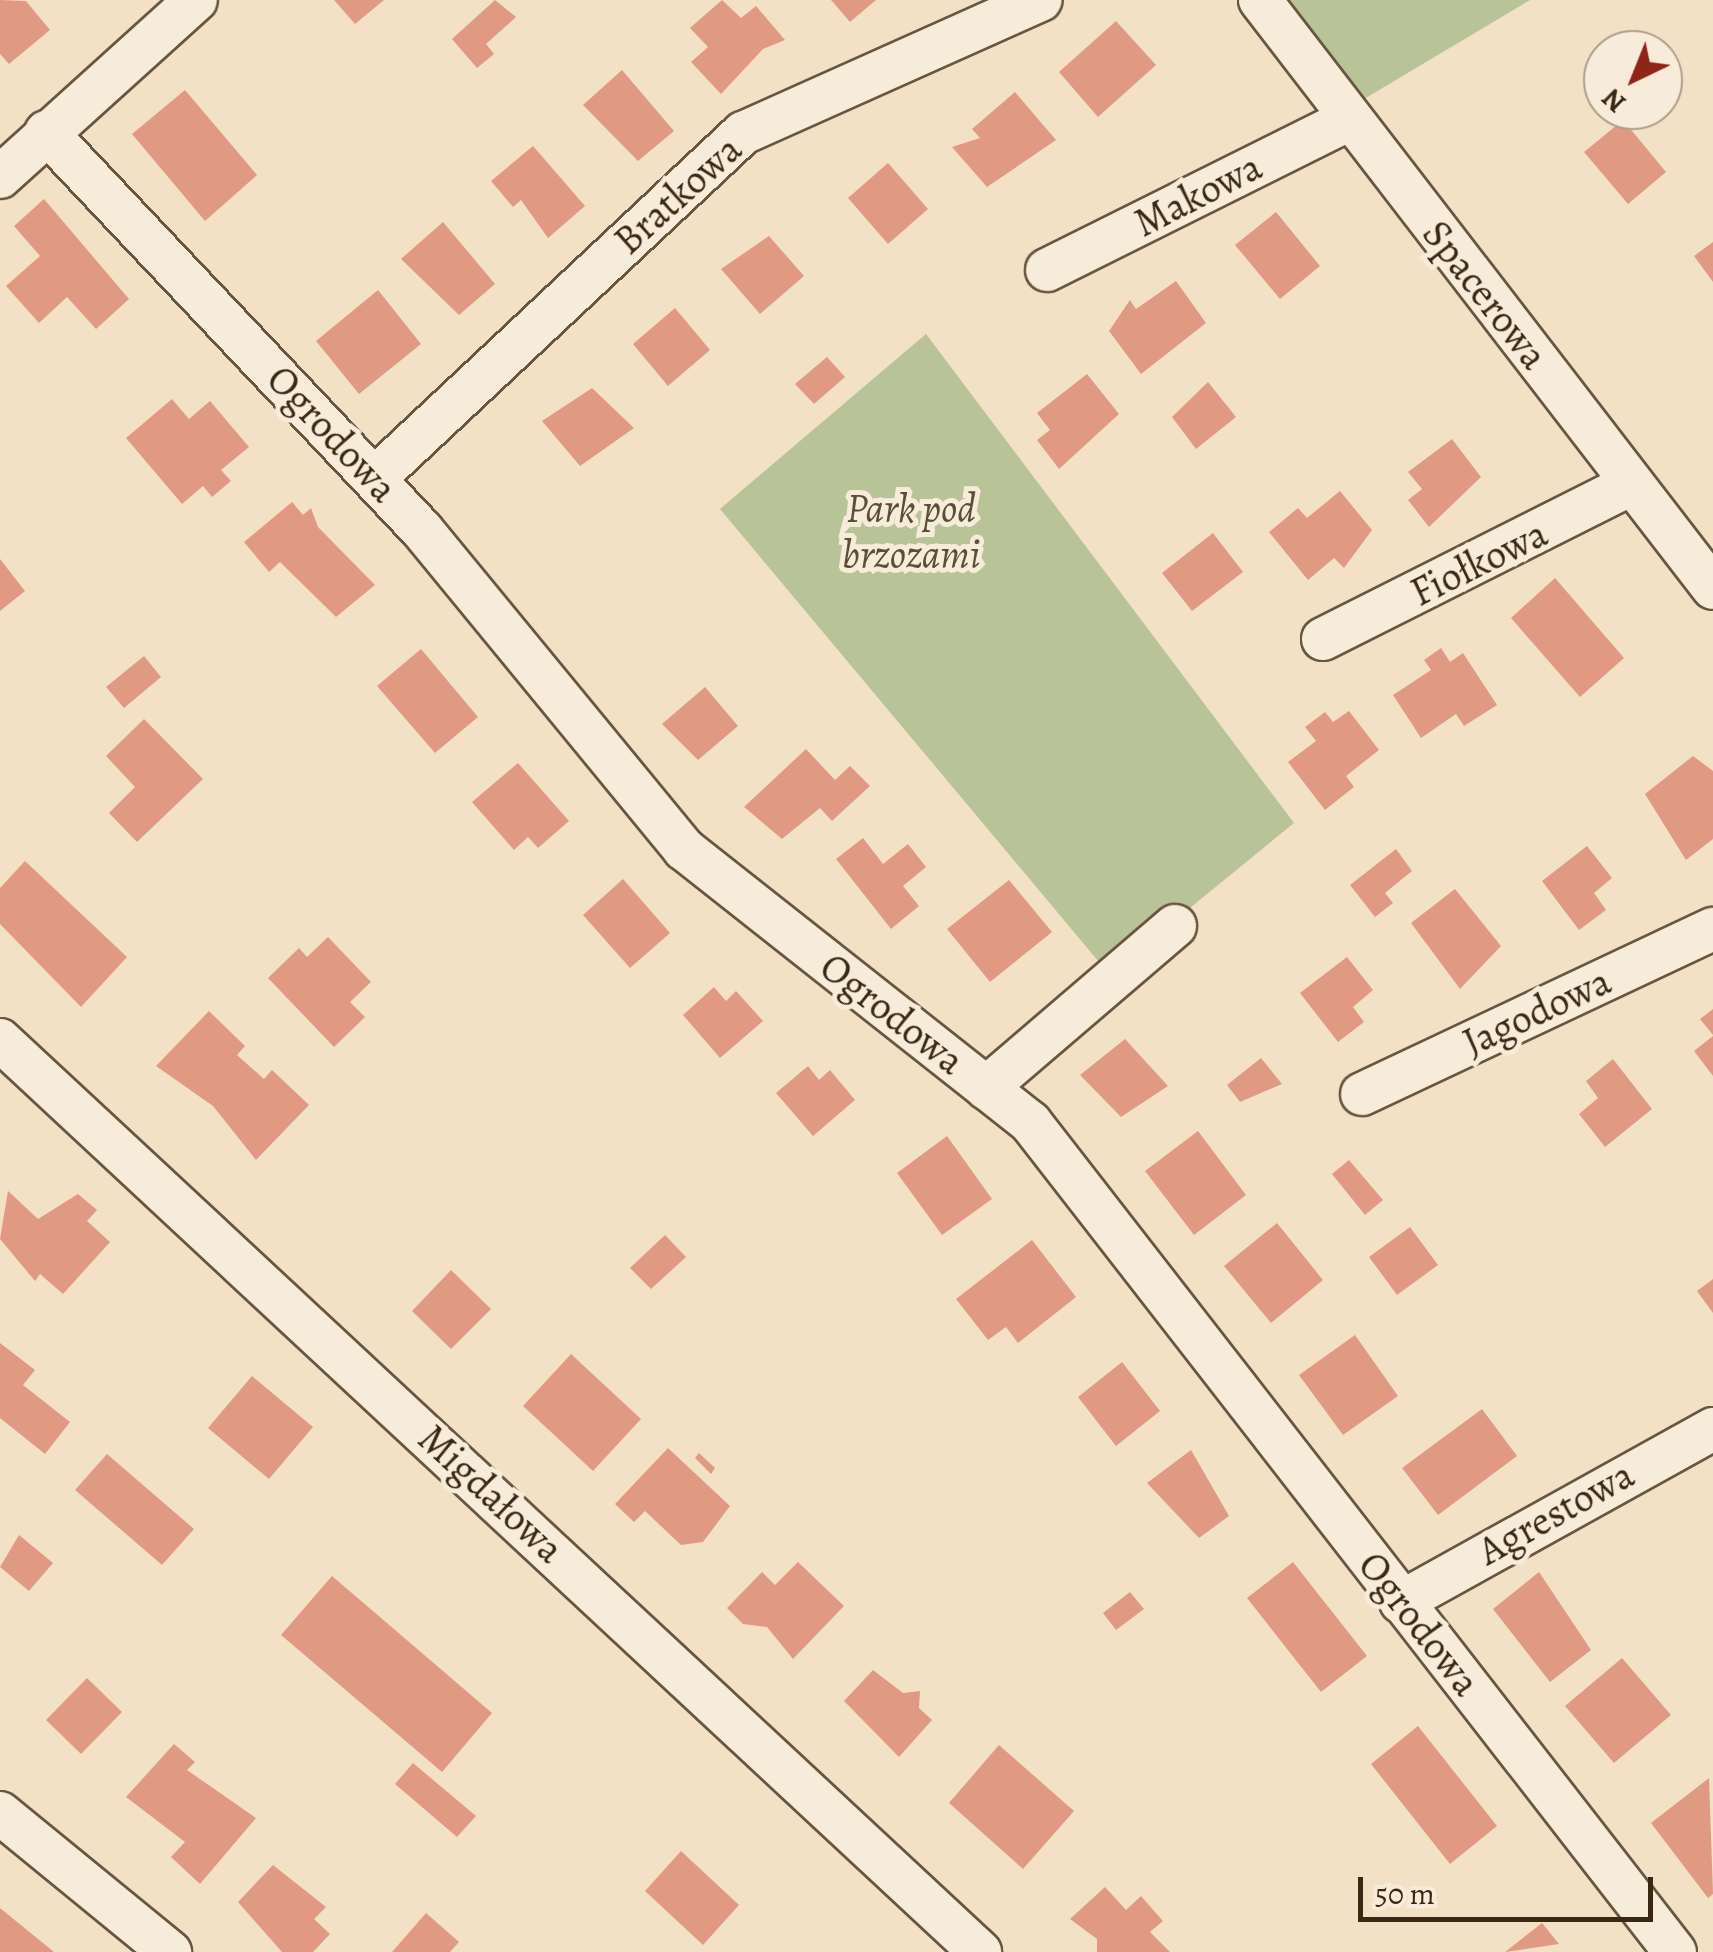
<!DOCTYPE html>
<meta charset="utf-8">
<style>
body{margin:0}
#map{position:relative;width:1713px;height:1952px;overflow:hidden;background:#f3e1c6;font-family:Alegreya,serif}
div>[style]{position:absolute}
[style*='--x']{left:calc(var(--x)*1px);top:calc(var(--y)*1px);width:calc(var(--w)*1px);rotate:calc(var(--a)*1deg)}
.green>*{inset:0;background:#b8c397}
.building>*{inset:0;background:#e09a83}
.roads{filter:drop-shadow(2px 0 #685640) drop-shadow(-2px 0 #685640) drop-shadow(0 2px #685640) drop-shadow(0 -2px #685640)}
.minor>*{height:42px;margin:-21px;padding:0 21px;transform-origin:21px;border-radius:21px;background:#f7ecda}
span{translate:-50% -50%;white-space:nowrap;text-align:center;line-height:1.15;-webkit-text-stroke:10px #f7ecda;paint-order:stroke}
.street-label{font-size:40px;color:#392814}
.park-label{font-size:40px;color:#594f35;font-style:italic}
.north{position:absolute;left:1583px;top:30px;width:100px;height:100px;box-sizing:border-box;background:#f7ecda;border:2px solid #ab9e8b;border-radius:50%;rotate:223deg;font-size:28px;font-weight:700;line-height:40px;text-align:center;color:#392814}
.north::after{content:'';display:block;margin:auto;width:35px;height:45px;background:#8f2418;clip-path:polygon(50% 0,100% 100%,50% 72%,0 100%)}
.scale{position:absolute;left:1358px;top:1877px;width:295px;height:45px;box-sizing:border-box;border:5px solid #392814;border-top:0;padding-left:12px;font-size:30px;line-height:35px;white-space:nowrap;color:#392814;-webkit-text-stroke:8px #f7ecda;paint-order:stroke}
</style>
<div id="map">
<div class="green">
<i style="clip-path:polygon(1287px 0,1530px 0,1364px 99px)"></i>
<i style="clip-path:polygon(926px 334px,1294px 823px,1109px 974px,720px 509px)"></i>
</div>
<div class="building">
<i style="clip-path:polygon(0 0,26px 1px,50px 30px,9px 64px,0 54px)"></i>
<i style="clip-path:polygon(334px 0,384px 0,355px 24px)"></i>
<i style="clip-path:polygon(495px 0,516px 17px,486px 44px,494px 54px,477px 68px,452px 39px)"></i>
<i style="clip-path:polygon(722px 0,741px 18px,756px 6px,785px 40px,763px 49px,721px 94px,691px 62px,708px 47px,690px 28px)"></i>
<i style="clip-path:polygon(831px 0,876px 0,850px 22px)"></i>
<i style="clip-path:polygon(1116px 21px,1156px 65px,1098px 117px,1059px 72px)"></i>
<i style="clip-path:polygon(622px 70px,674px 131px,638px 161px,583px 105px)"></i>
<i style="clip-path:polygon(185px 90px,257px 175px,205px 221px,132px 134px)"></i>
<i style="clip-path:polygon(1015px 92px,1056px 140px,987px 187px,952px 147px,980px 138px,972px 129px)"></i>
<i style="clip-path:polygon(1623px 120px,1666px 172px,1628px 204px,1584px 152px)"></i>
<i style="clip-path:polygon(533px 146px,585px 206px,548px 238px,521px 200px,513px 207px,491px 181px)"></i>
<i style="clip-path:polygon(888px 163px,928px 209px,888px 244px,848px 198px)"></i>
<i style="clip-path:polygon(44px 199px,129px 299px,96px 329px,67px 297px,39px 323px,6px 286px,40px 256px,14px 226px)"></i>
<i style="clip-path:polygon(1276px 212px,1320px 266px,1280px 299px,1235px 245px)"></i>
<i style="clip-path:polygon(443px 222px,495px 284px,459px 315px,401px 259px)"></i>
<i style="clip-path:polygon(769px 236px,804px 276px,760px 314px,721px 269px)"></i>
<i style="clip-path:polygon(1713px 242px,1713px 282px,1694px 256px)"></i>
<i style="clip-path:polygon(1176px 281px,1206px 323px,1141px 374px,1109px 331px,1130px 300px,1136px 309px)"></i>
<i style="clip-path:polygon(378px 290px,421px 344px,359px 394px,316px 341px)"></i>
<i style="clip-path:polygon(675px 308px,710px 350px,668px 386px,633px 344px)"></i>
<i style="clip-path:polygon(827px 357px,845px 377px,814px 404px,795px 384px)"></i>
<i style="clip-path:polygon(1087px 374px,1119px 414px,1059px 469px,1037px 440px,1050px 430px,1037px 413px)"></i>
<i style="clip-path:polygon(1208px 382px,1236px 417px,1196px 449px,1172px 417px)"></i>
<i style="clip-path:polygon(592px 388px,634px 428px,580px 466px,542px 421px)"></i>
<i style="clip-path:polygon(172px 399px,189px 419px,210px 401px,249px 447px,221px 470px,231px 481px,212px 497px,203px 486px,182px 504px,126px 438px)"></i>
<i style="clip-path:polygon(1452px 439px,1481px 477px,1429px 527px,1408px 500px,1422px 489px,1408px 472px)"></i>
<i style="clip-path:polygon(1340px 491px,1372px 530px,1344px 568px,1334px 558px,1308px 580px,1269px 532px,1298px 508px,1307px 518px)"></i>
<i style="clip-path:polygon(292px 502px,303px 515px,311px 508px,318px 527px,375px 585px,336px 617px,280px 562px,269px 572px,244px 542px)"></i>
<i style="clip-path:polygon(1213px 533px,1243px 572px,1192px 611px,1162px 573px)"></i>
<i style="clip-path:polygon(0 559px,25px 591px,0 611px)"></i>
<i style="clip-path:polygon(1555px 578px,1624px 658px,1580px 697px,1511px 618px)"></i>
<i style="clip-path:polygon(1441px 648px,1450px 662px,1463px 653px,1497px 705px,1464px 726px,1456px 714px,1421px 738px,1393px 695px,1431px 670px,1424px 660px)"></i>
<i style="clip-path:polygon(421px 649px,478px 717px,435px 753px,377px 686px)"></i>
<i style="clip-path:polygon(144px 656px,161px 677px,124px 708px,106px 687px)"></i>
<i style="clip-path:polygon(705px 687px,738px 726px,698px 760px,662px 724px)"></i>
<i style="clip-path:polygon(1349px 711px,1379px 750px,1346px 776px,1354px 787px,1325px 810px,1288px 762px,1316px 741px,1305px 727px,1325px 712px,1333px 722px)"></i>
<i style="clip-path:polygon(144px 719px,203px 779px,137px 842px,109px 813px,135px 787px,106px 756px)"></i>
<i style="clip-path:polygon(806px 749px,835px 780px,850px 766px,870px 786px,832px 821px,820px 808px,782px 839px,744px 807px)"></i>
<i style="clip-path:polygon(1693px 756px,1713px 771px,1713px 839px,1686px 860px,1645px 794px)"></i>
<i style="clip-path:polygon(518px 763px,569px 821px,538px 848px,528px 837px,514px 850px,472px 802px)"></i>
<i style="clip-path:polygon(863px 838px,883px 864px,908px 844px,926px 867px,903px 886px,919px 906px,891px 929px,836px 859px)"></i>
<i style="clip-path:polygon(1587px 846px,1612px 878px,1594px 893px,1606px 910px,1579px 930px,1542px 881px)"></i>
<i style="clip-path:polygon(1396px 849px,1412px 871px,1385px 893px,1393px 903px,1375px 917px,1350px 885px)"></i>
<i style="clip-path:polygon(25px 861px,127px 957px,81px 1007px,0 924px,0 888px)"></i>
<i style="clip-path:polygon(623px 879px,670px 933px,630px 968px,583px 915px)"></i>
<i style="clip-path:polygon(1009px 880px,1052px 932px,990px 982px,947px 929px)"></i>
<i style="clip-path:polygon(1455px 889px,1501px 946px,1460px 989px,1411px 923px)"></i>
<i style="clip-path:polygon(328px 937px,371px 982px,350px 1002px,365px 1017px,334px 1047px,268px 978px,299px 948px,307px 957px)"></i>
<i style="clip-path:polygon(1347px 957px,1373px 990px,1353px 1007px,1364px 1022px,1338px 1042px,1300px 993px)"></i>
<i style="clip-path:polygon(714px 987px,726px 1001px,736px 991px,763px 1021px,720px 1058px,683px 1015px)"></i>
<i style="clip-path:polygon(1713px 1009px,1713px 1035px,1700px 1019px)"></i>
<i style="clip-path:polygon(209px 1011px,245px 1046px,237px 1055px,264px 1079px,272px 1070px,309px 1105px,256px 1160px,213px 1106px,156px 1066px)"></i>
<i style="clip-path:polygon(1713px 1036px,1713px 1076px,1694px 1051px)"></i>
<i style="clip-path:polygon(1125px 1039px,1168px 1086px,1121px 1117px,1080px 1075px)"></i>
<i style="clip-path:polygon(1261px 1058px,1282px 1084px,1240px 1102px,1227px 1085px)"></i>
<i style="clip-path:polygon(1613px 1059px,1652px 1109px,1605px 1147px,1579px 1114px,1598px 1098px,1586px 1081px)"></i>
<i style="clip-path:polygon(808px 1066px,819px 1080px,830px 1070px,855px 1100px,813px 1136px,776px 1093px)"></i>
<i style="clip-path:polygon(1198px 1131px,1246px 1195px,1194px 1235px,1145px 1171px)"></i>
<i style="clip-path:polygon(947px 1136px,992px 1199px,942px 1235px,897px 1173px)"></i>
<i style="clip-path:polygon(1349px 1160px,1383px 1200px,1365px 1215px,1332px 1174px)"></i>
<i style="clip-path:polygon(8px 1191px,38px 1219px,78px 1194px,97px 1210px,87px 1221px,110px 1242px,63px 1294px,40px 1274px,35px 1281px,0 1239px)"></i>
<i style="clip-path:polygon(1277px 1223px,1323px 1280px,1271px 1323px,1224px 1266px)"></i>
<i style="clip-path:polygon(1410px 1227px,1438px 1265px,1397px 1295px,1369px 1257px)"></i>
<i style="clip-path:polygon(665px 1235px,686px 1257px,651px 1289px,630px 1268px)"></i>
<i style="clip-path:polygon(1032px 1240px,1076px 1297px,1018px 1343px,1006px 1327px,988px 1340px,956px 1299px)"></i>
<i style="clip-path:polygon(451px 1270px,491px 1309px,451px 1349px,412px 1311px)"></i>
<i style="clip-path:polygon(1713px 1279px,1713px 1313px,1697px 1291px)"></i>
<i style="clip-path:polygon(1355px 1335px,1398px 1396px,1343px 1435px,1299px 1375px)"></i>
<i style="clip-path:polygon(0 1343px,35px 1370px,23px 1385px,70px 1422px,45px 1454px,0 1418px)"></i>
<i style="clip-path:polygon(571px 1354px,641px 1419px,593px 1471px,523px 1406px)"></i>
<i style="clip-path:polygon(1122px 1362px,1160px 1411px,1116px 1446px,1078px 1397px)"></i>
<i style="clip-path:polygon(252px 1376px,313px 1427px,269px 1479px,208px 1428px)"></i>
<i style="clip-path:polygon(1482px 1409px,1517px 1456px,1438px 1515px,1402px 1468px)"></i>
<i style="clip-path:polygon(668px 1448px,730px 1506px,703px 1542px,681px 1545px,645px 1511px,634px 1522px,615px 1504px)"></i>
<i style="clip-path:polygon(1191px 1450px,1229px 1516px,1199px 1538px,1147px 1483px)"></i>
<i style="clip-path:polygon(699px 1453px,715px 1468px,711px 1474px,695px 1458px)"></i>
<i style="clip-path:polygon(107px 1454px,194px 1529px,162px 1565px,75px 1490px)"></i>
<i style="clip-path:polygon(19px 1535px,53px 1563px,29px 1591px,0 1567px)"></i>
<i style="clip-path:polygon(798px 1562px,844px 1606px,793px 1659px,767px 1627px,743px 1624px,727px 1608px,762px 1572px,775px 1585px)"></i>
<i style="clip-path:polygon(1293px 1562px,1367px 1656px,1321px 1692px,1247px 1598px)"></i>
<i style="clip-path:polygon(1539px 1572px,1591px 1650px,1550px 1682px,1493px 1609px)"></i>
<i style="clip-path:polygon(332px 1576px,492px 1713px,442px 1772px,281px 1635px)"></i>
<i style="clip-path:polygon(1130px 1592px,1144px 1609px,1116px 1630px,1103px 1613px)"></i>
<i style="clip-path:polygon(1622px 1658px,1671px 1715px,1614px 1763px,1565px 1706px)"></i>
<i style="clip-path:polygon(873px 1670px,903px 1693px,920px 1691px,919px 1708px,932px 1720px,899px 1757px,844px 1701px)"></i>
<i style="clip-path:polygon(87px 1678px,122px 1712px,81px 1754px,46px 1720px)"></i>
<i style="clip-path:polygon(1418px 1726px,1497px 1826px,1450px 1864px,1371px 1764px)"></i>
<i style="clip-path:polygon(174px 1744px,195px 1762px,187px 1770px,256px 1818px,200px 1884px,171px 1857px,185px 1842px,126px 1797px)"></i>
<i style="clip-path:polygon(999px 1745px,1074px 1811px,1023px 1869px,949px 1803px)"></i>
<i style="clip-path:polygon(413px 1763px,476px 1816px,457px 1837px,395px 1784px)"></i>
<i style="clip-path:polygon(1709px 1778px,1713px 1894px,1708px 1898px,1651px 1823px)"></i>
<i style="clip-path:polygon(681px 1851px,739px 1905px,703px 1945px,645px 1891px)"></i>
<i style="clip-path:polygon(273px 1865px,326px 1907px,314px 1919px,330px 1934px,313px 1952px,282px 1952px,238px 1902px)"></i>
<i style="clip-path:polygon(1105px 1887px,1126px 1910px,1141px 1896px,1163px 1921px,1150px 1932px,1170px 1952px,1097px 1952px,1097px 1939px,1070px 1919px)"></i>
<i style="clip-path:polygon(0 1908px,54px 1952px,0 1952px)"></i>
<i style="clip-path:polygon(426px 1913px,459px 1942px,450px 1952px,392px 1952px)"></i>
<i style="clip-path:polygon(1542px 1923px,1559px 1944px,1505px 1952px)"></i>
</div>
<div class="roads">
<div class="minor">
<i style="--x:1260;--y:0;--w:742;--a:52.39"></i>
<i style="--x:46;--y:132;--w:548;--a:46.63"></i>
<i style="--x:422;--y:530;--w:413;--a:50.6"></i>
<i style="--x:684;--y:849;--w:441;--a:38.3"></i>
<i style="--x:1030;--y:1122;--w:1051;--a:52.15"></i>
<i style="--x:0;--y:177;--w:264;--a:-42.1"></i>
<i style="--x:1047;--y:270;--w:336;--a:-26.5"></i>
<i style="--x:374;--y:479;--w:506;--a:-43.16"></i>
<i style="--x:743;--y:133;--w:326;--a:-24.1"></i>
<i style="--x:1323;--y:639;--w:345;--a:-26.7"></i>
<i style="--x:0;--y:1040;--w:1339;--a:42.94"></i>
<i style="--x:986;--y:1088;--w:249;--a:-40.6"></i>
<i style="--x:1362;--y:1094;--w:388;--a:-25.2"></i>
<i style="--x:1401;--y:1602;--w:357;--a:-29"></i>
<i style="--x:0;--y:1813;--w:220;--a:39.3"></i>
</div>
</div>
<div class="street-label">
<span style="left:678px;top:195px;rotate:-42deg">Bratkowa</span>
<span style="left:1198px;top:195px;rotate:-27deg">Makowa</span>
<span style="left:1485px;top:295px;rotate:52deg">Spacerowa</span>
<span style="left:332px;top:434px;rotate:47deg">Ogrodowa</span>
<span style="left:1479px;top:563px;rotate:-26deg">Fiołkowa</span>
<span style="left:1537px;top:1012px;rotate:-25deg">Jagodowa</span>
<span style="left:892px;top:1014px;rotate:38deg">Ogrodowa</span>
<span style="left:491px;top:1494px;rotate:43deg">Migdałowa</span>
<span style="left:1556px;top:1513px;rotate:-29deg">Agrestowa</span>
<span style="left:1419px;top:1624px;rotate:52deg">Ogrodowa</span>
</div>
<div class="park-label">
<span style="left:911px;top:532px">Park pod<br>brzozami</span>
</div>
<div class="north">N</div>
<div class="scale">50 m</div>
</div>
